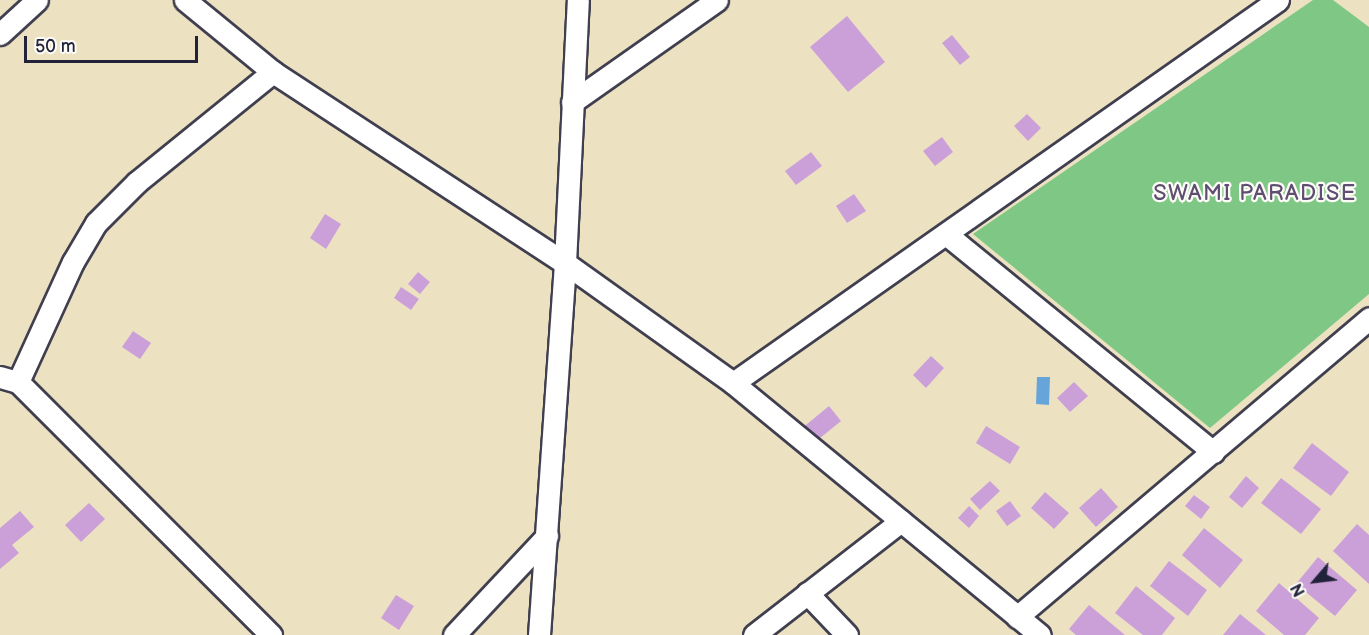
<!DOCTYPE html>
<style>
body{margin:0}
#map{position:relative;width:1369px;height:635px;overflow:hidden;background:#ece2c2;font-family:"Balsamiq Sans",sans-serif}
div>[style]{position:absolute}
[style*='--x']{left:calc(var(--x)*1px);top:calc(var(--y)*1px);width:calc(var(--w)*1px);rotate:calc(var(--a)*1deg)}
.green>*{inset:0;background:#7ec785}
.water>*{inset:0;background:#66a5d9}
.building>*{inset:0;background:#cba0d8}
.roads{filter:drop-shadow(2px 0 #403f4f) drop-shadow(-2px 0 #403f4f) drop-shadow(0 2px #403f4f) drop-shadow(0 -2px #403f4f)}
.minor>*{height:21px;margin:-10.5px;padding:0 10.5px;transform-origin:10.5px;border-radius:10.5px;background:#fff}
span{translate:-50% -50%;white-space:nowrap;text-align:center;line-height:1.15;-webkit-text-stroke:4.5px #fdfcf7;paint-order:stroke}
.neighbourhood-label{font-size:22px;color:#5d4e72;letter-spacing:1.5px}
.north{position:absolute;left:1285px;top:551px;width:60px;height:60px;-webkit-text-stroke:4px #fdfcf7;paint-order:stroke;rotate:242deg;font-size:16px;font-weight:700;line-height:24px;text-align:center;color:#22223b}
.north::after{content:'';display:block;margin:auto;width:21px;height:27px;background:#22223b;clip-path:polygon(50% 0,100% 100%,50% 72%,0 100%)}
.scale{position:absolute;left:24px;top:36px;width:174px;height:27px;box-sizing:border-box;border:3px solid #22223b;border-top:0;padding-left:8px;font-size:18px;line-height:21px;white-space:nowrap;color:#22223b;-webkit-text-stroke:4px #fdfcf7;paint-order:stroke}
</style>
<div id="map">
<div class="green">
<i style="clip-path:polygon(1313px 0,1333px 0,1369px 27px,1369px 294px,1210px 428px,973px 234px)"></i>
</div>
<div class="water">
<i style="clip-path:polygon(1037px 377px,1050px 377px,1049px 405px,1036px 404px)"></i>
</div>
<div class="building">
<i style="clip-path:polygon(847px 16px,885px 62px,848px 92px,810px 47px)"></i>
<i style="clip-path:polygon(952px 35px,970px 57px,960px 65px,942px 43px)"></i>
<i style="clip-path:polygon(1027px 114px,1041px 128px,1028px 141px,1014px 126px)"></i>
<i style="clip-path:polygon(942px 137px,953px 152px,935px 166px,923px 151px)"></i>
<i style="clip-path:polygon(811px 152px,822px 166px,796px 185px,785px 171px)"></i>
<i style="clip-path:polygon(854px 194px,866px 211px,847px 223px,836px 206px)"></i>
<i style="clip-path:polygon(325px 214px,341px 224px,326px 249px,310px 238px)"></i>
<i style="clip-path:polygon(418px 272px,430px 282px,420px 294px,408px 284px)"></i>
<i style="clip-path:polygon(401px 287px,419px 299px,411px 310px,394px 298px)"></i>
<i style="clip-path:polygon(133px 331px,151px 343px,140px 359px,122px 347px)"></i>
<i style="clip-path:polygon(931px 356px,944px 368px,926px 388px,913px 375px)"></i>
<i style="clip-path:polygon(1074px 382px,1088px 396px,1070px 412px,1057px 398px)"></i>
<i style="clip-path:polygon(829px 406px,841px 421px,814px 443px,801px 429px)"></i>
<i style="clip-path:polygon(986px 426px,1020px 447px,1010px 464px,976px 443px)"></i>
<i style="clip-path:polygon(1312px 443px,1349px 472px,1331px 496px,1293px 468px)"></i>
<i style="clip-path:polygon(1246px 476px,1259px 488px,1242px 508px,1229px 497px)"></i>
<i style="clip-path:polygon(1281px 478px,1321px 509px,1301px 534px,1261px 503px)"></i>
<i style="clip-path:polygon(990px 481px,1000px 491px,980px 510px,970px 499px)"></i>
<i style="clip-path:polygon(1101px 488px,1118px 507px,1096px 527px,1079px 508px)"></i>
<i style="clip-path:polygon(1045px 492px,1069px 513px,1054px 529px,1031px 508px)"></i>
<i style="clip-path:polygon(1194px 495px,1210px 507px,1201px 519px,1185px 506px)"></i>
<i style="clip-path:polygon(1010px 501px,1021px 516px,1007px 526px,996px 511px)"></i>
<i style="clip-path:polygon(89px 503px,105px 519px,81px 542px,65px 525px)"></i>
<i style="clip-path:polygon(969px 506px,979px 516px,969px 528px,958px 518px)"></i>
<i style="clip-path:polygon(20px 511px,34px 527px,12px 545px,19px 553px,0 569px,0 528px)"></i>
<i style="clip-path:polygon(1357px 524px,1369px 535px,1369px 584px,1333px 551px)"></i>
<i style="clip-path:polygon(1204px 528px,1243px 560px,1220px 588px,1182px 555px)"></i>
<i style="clip-path:polygon(1318px 557px,1357px 590px,1335px 616px,1296px 584px)"></i>
<i style="clip-path:polygon(1169px 561px,1207px 590px,1188px 616px,1150px 586px)"></i>
<i style="clip-path:polygon(1279px 583px,1319px 618px,1305px 635px,1284px 635px,1256px 611px)"></i>
<i style="clip-path:polygon(1136px 586px,1175px 618px,1162px 635px,1143px 635px,1115px 613px)"></i>
<i style="clip-path:polygon(396px 595px,414px 606px,399px 630px,381px 618px)"></i>
<i style="clip-path:polygon(1089px 605px,1125px 635px,1076px 635px,1069px 629px)"></i>
<i style="clip-path:polygon(1240px 614px,1266px 635px,1223px 635px)"></i>
</div>
<div class="roads">
<div class="minor">
<i style="--x:185;--y:0;--w:114;--a:39.3"></i>
<i style="--x:273;--y:72;--w:349;--a:33.2"></i>
<i style="--x:565;--y:263;--w:206;--a:35.5"></i>
<i style="--x:733;--y:383;--w:397;--a:39.4"></i>
<i style="--x:0;--y:34;--w:50;--a:-42.6"></i>
<i style="--x:572;--y:102;--w:177;--a:-35.1"></i>
<i style="--x:946;--y:234;--w:345;--a:39.2"></i>
<i style="--x:0;--y:377;--w:19;--a:16"></i>
<i style="--x:18;--y:382;--w:358;--a:45"></i>
<i style="--x:18;--y:382;--w:132;--a:-65.4"></i>
<i style="--x:73;--y:262;--w:45;--a:-59.5"></i>
<i style="--x:96;--y:223;--w:58;--a:-45"></i>
<i style="--x:137;--y:182;--w:175;--a:-39"></i>
<i style="--x:733;--y:383;--w:666;--a:-35.1"></i>
<i style="--x:807;--y:593;--w:58;--a:46.4"></i>
<i style="--x:1017;--y:617;--w:462;--a:-40.3"></i>
<i style="--x:454;--y:635;--w:136;--a:-46.8"></i>
<i style="--x:539;--y:635;--w:373;--a:-86"></i>
<i style="--x:565;--y:263;--w:263;--a:-87.2"></i>
<i style="--x:754;--y:635;--w:186;--a:-37.8"></i>
</div>
</div>
<div class="neighbourhood-label">
<span style="left:1255px;top:194px">SWAMI PARADISE</span>
</div>
<div class="north">N</div>
<div class="scale">50 m</div>
</div>
